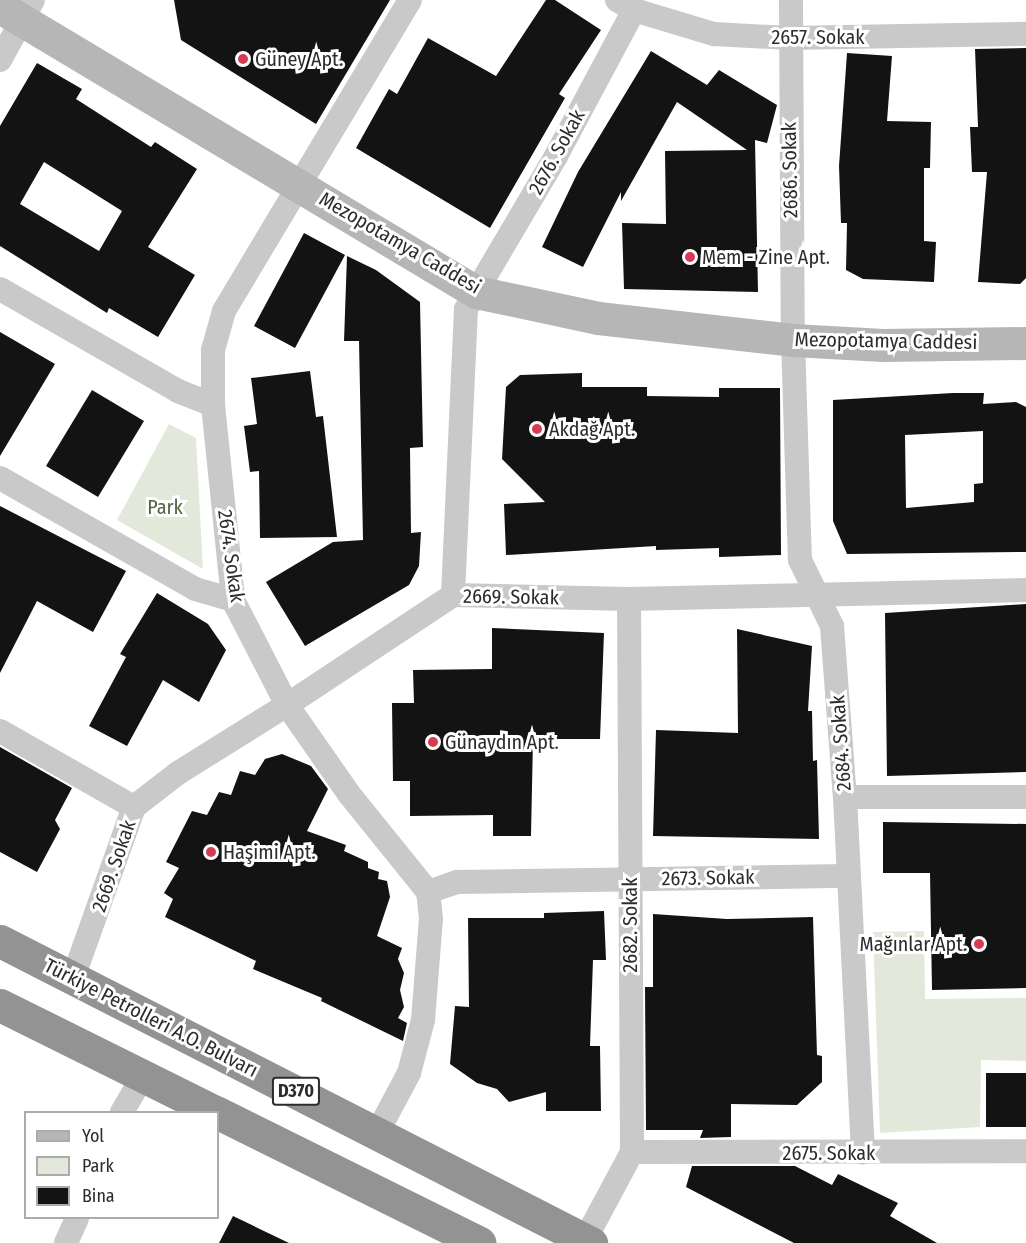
<!DOCTYPE html>
<meta charset="utf-8">
<style>
body{margin:0}
#map{position:relative;width:1026px;height:1243px;overflow:hidden;background:#fff;font-family:"Fira Sans Condensed",sans-serif}
div>[style]{position:absolute}
[style*='--x']{left:calc(var(--x)*1px);top:calc(var(--y)*1px);width:calc(var(--w)*1px);rotate:calc(var(--a)*1deg)}
.green>*{inset:0;background:#e3e9da}
.building>*{inset:0;background:#131313}
.street>*{height:24px;margin:-12px;padding:0 12px;transform-origin:12px;border-radius:12px;background:#c9c9c9}
.secondary>*{height:33px;margin:-16.5px;padding:0 16.5px;transform-origin:16.5px;border-radius:16.5px;background:#b6b6b6}
.highway>*{height:33px;margin:-16.5px;padding:0 16.5px;transform-origin:16.5px;border-radius:16.5px;background:#939393}
.dots>*{width:16px;height:16px;translate:-50% -50%;box-sizing:border-box;border:3px solid #fff;border-radius:50%}
span{translate:-50% -50%;white-space:nowrap;text-align:center;line-height:1.15;-webkit-text-stroke:6px #fff;paint-order:stroke}
.shield-label span{padding:2px 4px;background:#fff;border:2px solid;border-radius:4px;-webkit-text-stroke-width:0}
.shield-label{font-size:18px;color:#2c2c2c;font-weight:700}
.street-label{font-size:20px;color:#2c2c2c}
.poi-label{font-size:20px;color:#2c2c2c}
.left{translate:0 -50%;text-align:left}
.right{translate:-100% -50%;text-align:right}
.park-label{font-size:20px;color:#52633e}
.legend{position:absolute;left:24px;top:1111px;width:195px;height:108px;box-sizing:border-box;background:#fff;border:2px solid #ababab;margin:0;padding:8px 10px;list-style:none;font-size:18px;color:#2c2c2c}
.legend li{display:flex;align-items:center;gap:12px;height:30px}
.legend b{width:30px;border:2px solid #ababab}
</style>
<div id="map">
<div class="green">
<i style="clip-path:polygon(169px 424px,196px 438px,203px 569px,117px 520px)"></i>
<i style="clip-path:polygon(924px 931px,925px 999px,1026px 998px,1026px 1061px,981px 1060px,980px 1127px,880px 1133px,873px 932px)"></i>
</div>
<div class="building">
<i style="clip-path:polygon(174px 0,390px 0,316px 124px,181px 40px)"></i>
<i style="clip-path:polygon(546px 0,555px 0,601px 30px,559px 94px,565px 98px,490px 228px,356px 148px,389px 89px,397px 94px,428px 38px,496px 76px)"></i>
<i style="clip-path:polygon(1026px 48px,1026px 278px,1020px 284px,978px 282px,987px 172px,972px 172px,970px 127px,978px 127px,975px 49px)"></i>
<i style="clip-path:polygon(651px 51px,707px 85px,719px 70px,777px 105px,767px 143px,755px 140px,758px 292px,624px 289px,622px 223px,666px 224px,665px 151px,747px 150px,677px 102px,621px 201px,621px 192px,583px 267px,542px 247px,578px 172px)"></i>
<i style="clip-path:polygon(847px 53px,892px 56px,887px 121px,931px 122px,930px 168px,924px 168px,924px 241px,936px 242px,934px 282px,863px 279px,846px 270px,847px 223px,841px 223px,839px 166px)"></i>
<i style="clip-path:polygon(evenodd,37px 63px,82px 89px,76px 99px,151px 147px,155px 142px,197px 169px,148px 247px,195px 275px,158px 337px,109px 308px,107px 313px,0 246px,0 126px,37px 63px,44px 162px,122px 211px,99px 251px,20px 204px,44px 162px)"></i>
<i style="clip-path:polygon(304px 233px,345px 255px,295px 348px,254px 326px)"></i>
<i style="clip-path:polygon(347px 256px,376px 270px,420px 302px,423px 447px,410px 448px,411px 533px,421px 532px,419px 566px,409px 585px,305px 646px,266px 582px,333px 542px,363px 540px,359px 341px,344px 341px)"></i>
<i style="clip-path:polygon(0 332px,55px 364px,0 456px)"></i>
<i style="clip-path:polygon(310px 371px,316px 417px,323px 416px,337px 537px,260px 538px,259px 471px,250px 472px,244px 426px,257px 424px,251px 378px)"></i>
<i style="clip-path:polygon(582px 373px,582px 387px,647px 387px,647px 396px,719px 397px,719px 388px,780px 388px,781px 555px,719px 557px,719px 548px,656px 550px,656px 546px,506px 555px,504px 504px,545px 502px,502px 459px,506px 387px,520px 375px)"></i>
<i style="clip-path:polygon(92px 390px,144px 421px,98px 497px,46px 466px)"></i>
<i style="clip-path:polygon(evenodd,953px 393px,984px 393px,983px 404px,1016px 402px,1026px 407px,1026px 552px,847px 554px,833px 521px,833px 400px,953px 393px,983px 431px,983px 483px,974px 484px,974px 502px,906px 508px,905px 435px,983px 431px)"></i>
<i style="clip-path:polygon(0 506px,126px 571px,93px 632px,37px 601px,0 673px)"></i>
<i style="clip-path:polygon(157px 593px,208px 624px,226px 650px,199px 702px,163px 680px,127px 746px,89px 726px,126px 657px,120px 654px)"></i>
<i style="clip-path:polygon(1026px 604px,1026px 772px,887px 776px,885px 613px)"></i>
<i style="clip-path:polygon(492px 628px,604px 633px,600px 739px,533px 739px,531px 836px,493px 836px,493px 815px,410px 816px,410px 781px,393px 781px,392px 703px,414px 703px,413px 670px,492px 669px)"></i>
<i style="clip-path:polygon(737px 629px,812px 646px,808px 711px,812px 711px,813px 761px,817px 760px,819px 839px,653px 836px,656px 730px,738px 733px)"></i>
<i style="clip-path:polygon(0 747px,72px 788px,55px 820px,60px 829px,37px 872px,0 852px)"></i>
<i style="clip-path:polygon(282px 754px,311px 766px,328px 789px,307px 831px,346px 845px,344px 851px,368px 862px,368px 868px,379px 872px,378px 879px,387px 881px,390px 897px,377px 936px,402px 948px,398px 959px,404px 973px,400px 990px,404px 1007px,398px 1018px,407px 1023px,403px 1041px,321px 1001px,322px 998px,253px 969px,256px 961px,165px 917px,173px 899px,164px 893px,179px 868px,166px 862px,192px 811px,207px 815px,219px 792px,231px 795px,240px 771px,255px 775px,265px 759px)"></i>
<i style="clip-path:polygon(883px 822px,1026px 824px,1026px 988px,932px 990px,930px 873px,883px 873px)"></i>
<i style="clip-path:polygon(604px 911px,606px 960px,593px 960px,590px 1046px,600px 1046px,601px 1111px,546px 1111px,546px 1092px,509px 1102px,497px 1089px,477px 1083px,450px 1064px,455px 1006px,469px 1007px,468px 918px,544px 918px,544px 913px)"></i>
<i style="clip-path:polygon(653px 914px,727px 919px,813px 917px,817px 1055px,822px 1056px,822px 1082px,797px 1105px,731px 1104px,731px 1137px,700px 1138px,703px 1130px,646px 1130px,645px 987px,653px 987px)"></i>
<i style="clip-path:polygon(986px 1073px,1026px 1073px,1026px 1127px,986px 1127px)"></i>
<i style="clip-path:polygon(692px 1166px,795px 1166px,832px 1185px,838px 1174px,898px 1203px,890px 1216px,937px 1243px,794px 1243px,686px 1187px)"></i>
<i style="clip-path:polygon(233px 1216px,289px 1243px,219px 1243px)"></i>
</div>
<div class="street">
<i style="--x:410;--y:0;--w:362;--a:120.9"></i>
<i style="--x:224;--y:311;--w:41;--a:105.8"></i>
<i style="--x:213;--y:350;--w:55;--a:90"></i>
<i style="--x:213;--y:405;--w:196;--a:84.1"></i>
<i style="--x:233;--y:600;--w:118;--a:62.8"></i>
<i style="--x:287;--y:705;--w:108;--a:55.1"></i>
<i style="--x:349;--y:794;--w:126;--a:51.1"></i>
<i style="--x:617;--y:0;--w:20;--a:30"></i>
<i style="--x:634;--y:10;--w:84;--a:16.7"></i>
<i style="--x:714;--y:34;--w:74;--a:3.1"></i>
<i style="--x:788;--y:38;--w:238;--a:-1"></i>
<i style="--x:791;--y:0;--w:340;--a:89.7"></i>
<i style="--x:793;--y:340;--w:220;--a:88.2"></i>
<i style="--x:800;--y:560;--w:73;--a:64.1"></i>
<i style="--x:832;--y:626;--w:171;--a:85.7"></i>
<i style="--x:845;--y:797;--w:356;--a:87.1"></i>
<i style="--x:0;--y:60;--w:68;--a:-61.2"></i>
<i style="--x:0;--y:289;--w:205;--a:29.8"></i>
<i style="--x:178;--y:391;--w:38;--a:22"></i>
<i style="--x:0;--y:478;--w:224;--a:29.6"></i>
<i style="--x:195;--y:589;--w:40;--a:16"></i>
<i style="--x:453;--y:595;--w:286;--a:-87.4"></i>
<i style="--x:466;--y:309;--w:178;--a:-59.5"></i>
<i style="--x:556;--y:156;--w:166;--a:-61.9"></i>
<i style="--x:0;--y:731;--w:154;--a:29.6"></i>
<i style="--x:845;--y:797;--w:181;--a:0"></i>
<i style="--x:428;--y:892;--w:31;--a:-19"></i>
<i style="--x:457;--y:882;--w:390;--a:-0.9"></i>
<i style="--x:73;--y:978;--w:182;--a:-70.4"></i>
<i style="--x:134;--y:807;--w:56;--a:-37.7"></i>
<i style="--x:178;--y:773;--w:128;--a:-32"></i>
<i style="--x:287;--y:705;--w:199;--a:-33.5"></i>
<i style="--x:453;--y:595;--w:176;--a:1.3"></i>
<i style="--x:629;--y:599;--w:397;--a:-1.3"></i>
<i style="--x:122;--y:1112;--w:42;--a:-59.7"></i>
<i style="--x:377;--y:1133;--w:68;--a:-61.9"></i>
<i style="--x:409;--y:1073;--w:55;--a:-75.2"></i>
<i style="--x:423;--y:1020;--w:101;--a:-85.5"></i>
<i style="--x:431;--y:919;--w:27;--a:-96"></i>
<i style="--x:632;--y:1152;--w:394;--a:-0.1"></i>
<i style="--x:585;--y:1240;--w:100;--a:-61.9"></i>
<i style="--x:632;--y:1152;--w:553;--a:-90.31"></i>
<i style="--x:66;--y:1243;--w:27;--a:-66"></i>
</div>
<div class="secondary">
<i style="--x:0;--y:7;--w:555;--a:30.91"></i>
<i style="--x:476;--y:292;--w:125;--a:12"></i>
<i style="--x:598;--y:318;--w:196;--a:6.4"></i>
<i style="--x:793;--y:340;--w:90;--a:3.2"></i>
<i style="--x:883;--y:345;--w:143;--a:-0.8"></i>
</div>
<div class="highway">
<i style="--x:0;--y:941;--w:664;--a:27.07"></i>
<i style="--x:0;--y:1005;--w:241;--a:26.4"></i>
<i style="--x:218;--y:1113;--w:292;--a:26.4"></i>
</div>
<div class="dots">
<i style="left:243px;top:59px;background:#d53c53"></i>
<i style="left:690px;top:257px;background:#d53c53"></i>
<i style="left:537px;top:429px;background:#d53c53"></i>
<i style="left:433px;top:742px;background:#d53c53"></i>
<i style="left:211px;top:852px;background:#d53c53"></i>
<i style="left:979px;top:944px;background:#d53c53"></i>
</div>
<div class="shield-label">
<span style="left:296px;top:1091px">D370</span>
</div>
<div class="street-label">
<span style="left:818px;top:37px">2657. Sokak</span>
<span style="left:557px;top:152px;rotate:-61deg">2676. Sokak</span>
<span style="left:790px;top:170px;rotate:-91deg">2686. Sokak</span>
<span style="left:400px;top:243px;rotate:30deg">Mezopotamya Caddesi</span>
<span style="left:886px;top:341px;rotate:1deg">Mezopotamya Caddesi</span>
<span style="left:231px;top:556px;rotate:82deg">2674. Sokak</span>
<span style="left:511px;top:597px;rotate:1deg">2669. Sokak</span>
<span style="left:841px;top:743px;rotate:-94deg">2684. Sokak</span>
<span style="left:114px;top:866px;rotate:-71deg">2669. Sokak</span>
<span style="left:708px;top:878px;rotate:-1deg">2673. Sokak</span>
<span style="left:630px;top:925px;rotate:-90deg">2682. Sokak</span>
<span style="left:151px;top:1018px;rotate:27deg">Türkiye Petrolleri A.O. Bulvarı</span>
<span style="left:829px;top:1153px">2675. Sokak</span>
</div>
<div class="poi-label">
<span class="left" style="left:255px;top:59px">Güney Apt.</span>
<span class="left" style="left:702px;top:257px">Mem - Zine Apt.</span>
<span class="left" style="left:549px;top:429px">Akdağ Apt.</span>
<span class="left" style="left:445px;top:742px">Günaydın Apt.</span>
<span class="left" style="left:223px;top:852px">Haşimi Apt.</span>
<span class="right" style="left:967px;top:944px">Mağınlar Apt.</span>
</div>
<div class="park-label">
<span style="left:165px;top:507px">Park</span>
</div>
<ul class="legend">
<li><b style="height:8px;background:#b6b6b6"></b>Yol</li>
<li><b style="height:16px;background:#e3e9da"></b>Park</li>
<li><b style="height:16px;background:#131313"></b>Bina</li>
</ul>
</div>
